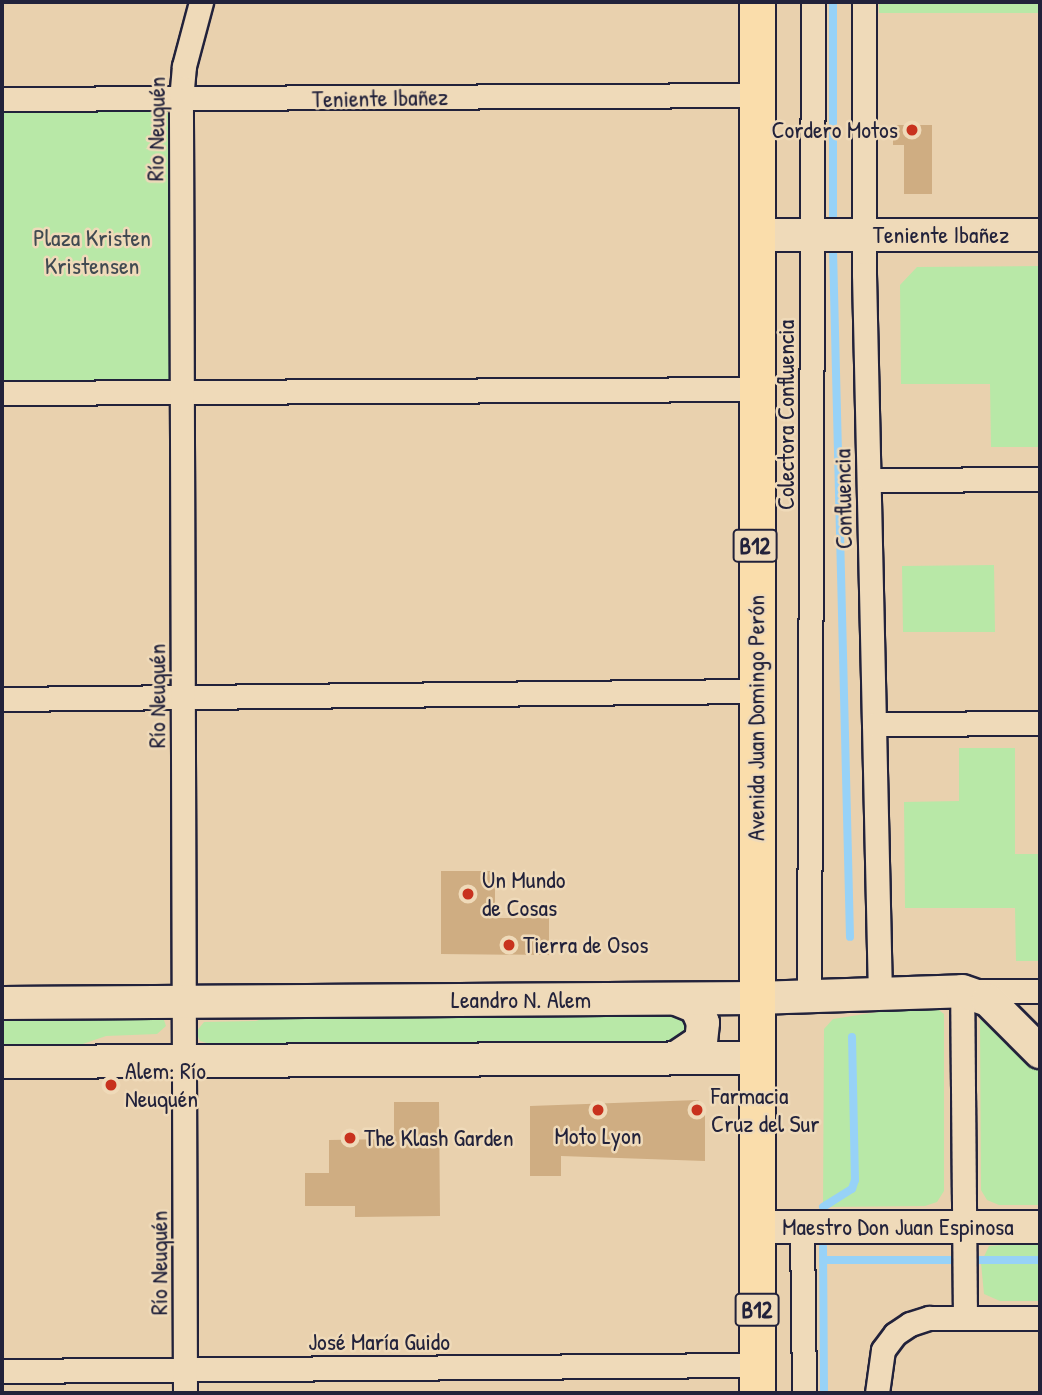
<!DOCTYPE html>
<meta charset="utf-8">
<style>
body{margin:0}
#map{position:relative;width:1042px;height:1395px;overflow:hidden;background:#e9d1ae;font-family:"Patrick Hand",sans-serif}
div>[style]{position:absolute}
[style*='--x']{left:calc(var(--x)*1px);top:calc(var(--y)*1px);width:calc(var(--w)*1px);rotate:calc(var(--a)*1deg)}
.green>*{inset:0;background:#b8e8a7}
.stream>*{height:8px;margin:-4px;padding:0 4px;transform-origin:4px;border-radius:4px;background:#97d2f7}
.building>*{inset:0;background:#cfad82}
.roads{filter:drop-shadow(2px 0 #22223b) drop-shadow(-2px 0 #22223b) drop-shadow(0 2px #22223b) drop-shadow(0 -2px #22223b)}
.street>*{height:23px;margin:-11.5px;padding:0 11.5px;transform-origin:11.5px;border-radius:11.5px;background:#efdab9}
.secondary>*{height:32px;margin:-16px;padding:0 16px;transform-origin:16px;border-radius:16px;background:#efdab9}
.primary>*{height:35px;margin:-17.5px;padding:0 17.5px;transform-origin:17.5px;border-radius:17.5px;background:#faddab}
.dots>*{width:19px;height:19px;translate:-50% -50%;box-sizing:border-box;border:4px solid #efdab9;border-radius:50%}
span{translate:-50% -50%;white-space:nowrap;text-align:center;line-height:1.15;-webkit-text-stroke:5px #efdab9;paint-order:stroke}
.shield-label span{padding:2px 5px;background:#efdab9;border:2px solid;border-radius:5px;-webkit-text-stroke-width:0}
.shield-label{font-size:23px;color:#22223b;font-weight:700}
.street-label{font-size:24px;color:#22223b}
.poi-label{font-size:24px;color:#22223b}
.right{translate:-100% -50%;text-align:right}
.left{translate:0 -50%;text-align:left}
.park-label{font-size:24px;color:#404a51}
.frame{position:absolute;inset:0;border:4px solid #22223b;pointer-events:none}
</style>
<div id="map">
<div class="green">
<i style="clip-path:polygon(879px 2px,1040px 2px,1040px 13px,879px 13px)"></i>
<i style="clip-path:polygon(2px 112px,181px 112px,182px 392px,2px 392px)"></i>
<i style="clip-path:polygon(1040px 266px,1040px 447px,991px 447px,990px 384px,901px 384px,900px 285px,917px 267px)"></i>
<i style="clip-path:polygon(994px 565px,995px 632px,903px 632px,902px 566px)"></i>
<i style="clip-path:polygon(959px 748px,1015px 748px,1015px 854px,1040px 854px,1040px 961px,1016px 961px,1015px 908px,905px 908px,904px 802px,959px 801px)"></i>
<i style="clip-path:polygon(910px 1007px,935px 1007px,944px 1014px,944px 1191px,937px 1202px,925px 1206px,823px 1207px,824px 1029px,833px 1019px)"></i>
<i style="clip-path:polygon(669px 1012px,683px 1018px,687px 1030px,669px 1045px,210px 1044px,200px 1041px,196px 1032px,204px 1022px,256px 1021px,281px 1013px)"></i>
<i style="clip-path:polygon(984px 1016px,1040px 1070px,1040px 1205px,999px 1205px,987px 1200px,981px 1190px,980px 1020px)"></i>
<i style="clip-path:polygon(2px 1017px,163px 1017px,166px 1026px,157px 1034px,106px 1036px,77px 1046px,2px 1051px)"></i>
<i style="clip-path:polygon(1040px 1242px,1040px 1301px,1000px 1301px,984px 1294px,981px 1263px,989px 1246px)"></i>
</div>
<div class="stream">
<i style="--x:833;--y:2;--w:217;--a:90"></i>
<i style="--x:833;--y:251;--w:686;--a:88.58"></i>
<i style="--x:823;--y:1207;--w:34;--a:-32"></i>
<i style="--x:852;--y:1189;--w:9;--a:-72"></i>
<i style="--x:855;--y:1180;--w:143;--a:-91.2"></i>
<i style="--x:823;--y:1247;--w:146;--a:89.6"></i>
<i style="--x:823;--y:1260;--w:217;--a:0"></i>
</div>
<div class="building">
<i style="clip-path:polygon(893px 125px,932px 125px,932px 194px,904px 194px,904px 145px,893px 145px)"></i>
<i style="clip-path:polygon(441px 871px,495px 871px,495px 918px,549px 918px,549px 955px,441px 954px)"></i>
<i style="clip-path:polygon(698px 1100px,705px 1107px,705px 1161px,561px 1156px,561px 1176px,530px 1176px,530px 1106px)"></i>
<i style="clip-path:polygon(394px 1102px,439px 1102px,440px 1216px,355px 1217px,355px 1206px,305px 1206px,305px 1173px,329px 1173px,329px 1140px,394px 1139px)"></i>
</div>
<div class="roads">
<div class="street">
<i style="--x:864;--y:2;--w:272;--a:90"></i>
<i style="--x:864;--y:274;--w:720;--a:88.73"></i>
<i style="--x:2;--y:99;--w:755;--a:-0.3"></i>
<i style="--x:2;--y:393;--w:753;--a:-0.3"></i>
<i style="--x:869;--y:480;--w:171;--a:-0.3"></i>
<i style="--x:2;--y:699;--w:753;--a:-0.61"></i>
<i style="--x:874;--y:724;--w:166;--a:-0.3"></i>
<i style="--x:809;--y:997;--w:995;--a:-89.77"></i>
<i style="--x:802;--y:1228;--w:165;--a:89.3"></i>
<i style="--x:965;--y:1318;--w:327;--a:-90.5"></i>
<i style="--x:962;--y:991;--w:78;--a:0"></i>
<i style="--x:2;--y:1371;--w:755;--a:-0.46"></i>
<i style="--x:185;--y:1393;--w:1293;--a:-90.18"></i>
<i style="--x:181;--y:100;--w:34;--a:-85"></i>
<i style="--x:184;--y:66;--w:66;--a:-75.1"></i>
<i style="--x:877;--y:1393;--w:43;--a:-82.1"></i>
<i style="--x:883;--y:1350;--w:20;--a:-53"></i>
<i style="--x:895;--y:1334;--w:18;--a:-34"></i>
<i style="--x:910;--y:1324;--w:20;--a:-18"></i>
<i style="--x:929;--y:1318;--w:111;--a:0"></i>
</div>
<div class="secondary">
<i style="--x:758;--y:235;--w:282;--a:0"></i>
<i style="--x:676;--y:999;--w:22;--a:22"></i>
<i style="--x:696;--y:1007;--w:17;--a:66"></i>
<i style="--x:703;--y:1023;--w:18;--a:96"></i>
<i style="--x:701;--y:1041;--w:30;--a:146"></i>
<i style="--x:2;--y:1003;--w:754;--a:-0.38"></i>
<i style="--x:756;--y:998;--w:206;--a:-1.9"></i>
<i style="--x:962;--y:991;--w:28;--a:19"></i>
<i style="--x:988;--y:1000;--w:74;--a:45"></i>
<i style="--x:2;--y:1062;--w:754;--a:-0.3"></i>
<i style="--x:756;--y:1227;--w:284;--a:0"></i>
</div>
<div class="primary">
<i style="--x:757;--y:1393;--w:1391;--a:-90"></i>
</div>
</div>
<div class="dots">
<i style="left:912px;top:130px;background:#c8321e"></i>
<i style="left:468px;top:894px;background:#c8321e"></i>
<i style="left:509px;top:945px;background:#c8321e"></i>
<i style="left:111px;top:1085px;background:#c8321e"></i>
<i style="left:598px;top:1110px;background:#c8321e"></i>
<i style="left:697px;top:1110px;background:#c8321e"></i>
<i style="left:350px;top:1138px;background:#c8321e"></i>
</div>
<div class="shield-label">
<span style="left:755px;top:546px">B12</span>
<span style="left:757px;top:1310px">B12</span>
</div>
<div class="street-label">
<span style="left:380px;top:98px;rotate:-1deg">Teniente Ibañez</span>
<span style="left:156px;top:129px;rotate:-89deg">Río Neuquén</span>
<span style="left:941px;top:235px">Teniente Ibañez</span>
<span style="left:786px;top:415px;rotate:-90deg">Colectora Confluencia</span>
<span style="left:843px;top:499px;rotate:-91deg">Confluencia</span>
<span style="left:157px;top:696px;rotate:-90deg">Río Neuquén</span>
<span style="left:756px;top:718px;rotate:-90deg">Avenida Juan Domingo Perón</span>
<span style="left:521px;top:1000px">Leandro N. Alem</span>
<span style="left:898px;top:1227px">Maestro Don Juan Espinosa</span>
<span style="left:159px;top:1263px;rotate:-90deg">Río Neuquén</span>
<span style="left:379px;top:1342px">José María Guido</span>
</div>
<div class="poi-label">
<span class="right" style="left:898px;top:130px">Cordero Motos</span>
<span class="left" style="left:482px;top:894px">Un Mundo<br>de Cosas</span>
<span class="left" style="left:523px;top:945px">Tierra de Osos</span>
<span class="left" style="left:125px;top:1085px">Alem: Río<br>Neuquén</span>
<span class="left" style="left:711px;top:1110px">Farmacia<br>Cruz del Sur</span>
<span style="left:598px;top:1136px">Moto Lyon</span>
<span class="left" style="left:364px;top:1138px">The Klash Garden</span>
</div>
<div class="park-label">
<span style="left:92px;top:252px">Plaza Kristen<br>Kristensen</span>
</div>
<div class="frame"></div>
</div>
